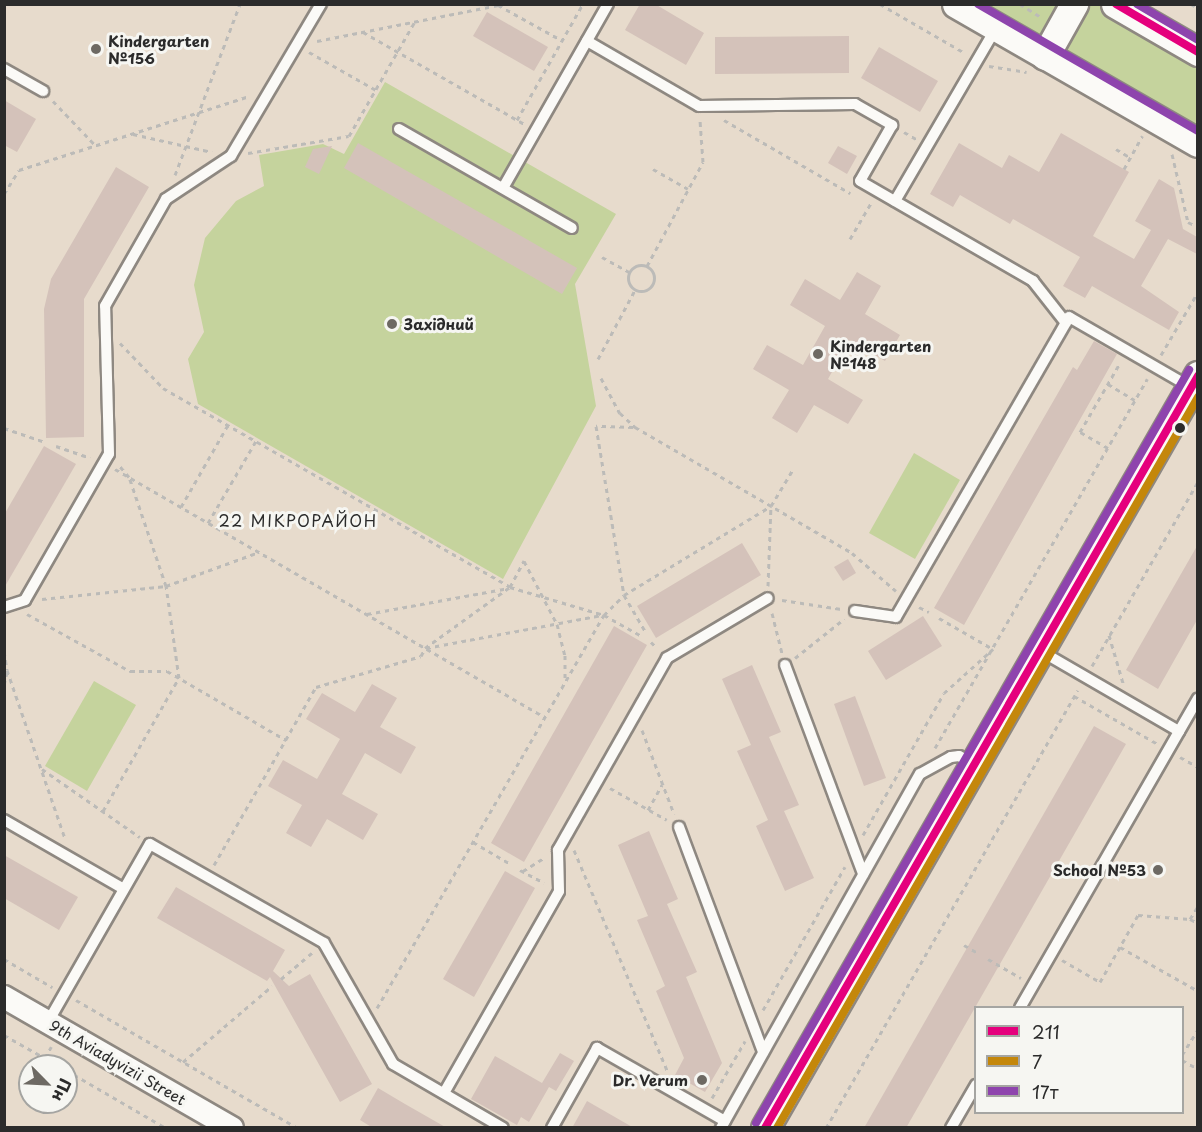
<!DOCTYPE html>
<meta charset="utf-8">
<style>
body{margin:0}
#map{position:relative;width:1202px;height:1132px;overflow:hidden;background:#e7dbcc;font-family:"Playpen Sans",sans-serif}
div>[style]{position:absolute}
[style*='--x']{left:calc(var(--x)*1px);top:calc(var(--y)*1px);width:calc(var(--w)*1px);rotate:calc(var(--a)*1deg)}
.green>*{inset:0;background:#c5d39d}
.building>*{inset:0;background:#d4c2ba}
.path>*{height:3px;margin-top:-1.5px;transform-origin:0;background:repeating-linear-gradient(90deg,#bcbbb8 0 4.5px,transparent 0 9px)}
.path>.ring{margin:-1.5px;padding:0;box-sizing:content-box;background:none;border:3px solid #bcbbb8;border-radius:50%}
.roads{filter:drop-shadow(2px 0 #8e8881) drop-shadow(-2px 0 #8e8881) drop-shadow(0 2px #8e8881) drop-shadow(0 -2px #8e8881)}
.service>*{height:10px;margin:-5px;padding:0 5px;transform-origin:5px;border-radius:5px;background:#fbfaf7}
.minor>*{height:22px;margin:-11px;padding:0 11px;transform-origin:11px;border-radius:11px;background:#fbfaf7}
.tertiary>*{height:27px;margin:-13.5px;padding:0 13.5px;transform-origin:13.5px;border-radius:13.5px;background:#fbfaf7}
.bus-1>*{height:8px;margin:-4px;padding:0 4px;transform-origin:4px;border-radius:4px;background:#e5007d}
.bus-2>*{height:8px;margin:-4px;padding:0 4px;transform-origin:4px;border-radius:4px;background:#c4870b}
.bus-3>*{height:8px;margin:-4px;padding:0 4px;transform-origin:4px;border-radius:4px;background:#8e44ad}
.dots>*{width:16px;height:16px;translate:-50% -50%;box-sizing:border-box;border:3px solid #f6f6f2;border-radius:50%}
span{translate:-50% -50%;white-space:nowrap;text-align:center;line-height:1.15;-webkit-text-stroke:6px #f6f6f2;paint-order:stroke}
.poi-label{font-size:15px;color:#2b2b2b;font-weight:700}
.left{translate:0 -50%;text-align:left}
.right{translate:-100% -50%;text-align:right}
.street-label{font-size:15px;color:#2b2b2b}
.neighbourhood-label{font-size:16px;color:#2b2b2b;letter-spacing:1.5px}
.frame{position:absolute;inset:0;border:6px solid #2b2b2b;pointer-events:none}
.legend{position:absolute;left:974px;top:1006px;width:210px;height:108px;box-sizing:border-box;background:#f6f6f2;border:2px solid #a5a5a2;margin:0;padding:8px 10px;list-style:none;font-size:18px;color:#2b2b2b}
.legend li{display:flex;align-items:center;gap:12px;height:30px}
.legend b{width:30px;border:2px solid #a5a5a2}
.north{position:absolute;left:18px;top:1054px;width:60px;height:60px;box-sizing:border-box;background:#f6f6f2;border:2px solid #a5a5a2;border-radius:50%;rotate:114deg;font-size:16px;font-weight:700;line-height:24px;text-align:center;color:#2b2b2b}
.north::after{content:'';display:block;margin:auto;width:21px;height:27px;background:#6d6963;clip-path:polygon(50% 0,100% 100%,50% 72%,0 100%)}
</style>
<div id="map">
<div class="green">
<i style="clip-path:polygon(974px 5px,1065px 5px,1043px 44px)"></i>
<i style="clip-path:polygon(1087px 5px,1099px 5px,1197px 61px,1197px 132px,1059px 53px)"></i>
<i style="clip-path:polygon(385px 82px,616px 214px,575px 284px,596px 406px,503px 579px,198px 404px,188px 359px,204px 332px,194px 285px,205px 238px,236px 201px,264px 186px,259px 155px,323px 144px,344px 154px)"></i>
<i style="clip-path:polygon(914px 453px,960px 480px,915px 559px,869px 533px)"></i>
<i style="clip-path:polygon(94px 681px,136px 705px,87px 791px,45px 766px)"></i>
</div>
<div class="building">
<i style="clip-path:polygon(640px 4px,655px 4px,704px 33px,686px 65px,625px 30px)"></i>
<i style="clip-path:polygon(487px 12px,548px 47px,534px 71px,473px 36px)"></i>
<i style="clip-path:polygon(849px 36px,849px 73px,715px 74px,715px 37px)"></i>
<i style="clip-path:polygon(879px 47px,938px 81px,920px 112px,861px 78px)"></i>
<i style="clip-path:polygon(4px 100px,36px 119px,17px 152px,4px 145px)"></i>
<i style="clip-path:polygon(1061px 133px,1129px 172px,1093px 236px,1134px 259px,1151px 230px,1135px 221px,1159px 179px,1174px 188px,1183px 229px,1197px 237px,1197px 254px,1168px 239px,1141px 286px,1179px 312px,1169px 330px,1092px 286px,1085px 298px,1063px 286px,1080px 257px,1013px 219px,1010px 224px,960px 195px,953px 207px,930px 194px,959px 143px,1002px 168px,1009px 155px,1039px 172px)"></i>
<i style="clip-path:polygon(358px 143px,577px 268px,562px 294px,344px 168px)"></i>
<i style="clip-path:polygon(332px 146px,319px 174px,305px 167px,313px 149px)"></i>
<i style="clip-path:polygon(838px 146px,857px 156px,847px 174px,828px 163px)"></i>
<i style="clip-path:polygon(116px 167px,149px 187px,84px 299px,84px 437px,46px 438px,44px 309px,51px 279px)"></i>
<i style="clip-path:polygon(857px 272px,881px 286px,865px 314px,900px 335px,885px 361px,850px 340px,828px 379px,863px 400px,848px 424px,814px 405px,797px 433px,772px 418px,789px 390px,753px 369px,767px 345px,803px 365px,825px 326px,790px 305px,805px 279px,840px 300px)"></i>
<i style="clip-path:polygon(1094px 341px,1117px 354px,964px 625px,934px 608px,1073px 367px,1077px 370px)"></i>
<i style="clip-path:polygon(44px 446px,76px 464px,4px 588px,4px 515px)"></i>
<i style="clip-path:polygon(742px 543px,761px 575px,656px 638px,637px 606px)"></i>
<i style="clip-path:polygon(1197px 546px,1197px 620px,1158px 689px,1126px 670px)"></i>
<i style="clip-path:polygon(848px 559px,856px 573px,843px 581px,834px 567px)"></i>
<i style="clip-path:polygon(923px 616px,942px 646px,886px 680px,868px 651px)"></i>
<i style="clip-path:polygon(614px 626px,647px 645px,524px 862px,491px 843px)"></i>
<i style="clip-path:polygon(752px 665px,781px 732px,769px 737px,799px 805px,784px 811px,814px 878px,785px 891px,756px 826px,768px 820px,737px 751px,751px 745px,722px 679px)"></i>
<i style="clip-path:polygon(372px 684px,397px 698px,380px 727px,416px 747px,401px 774px,365px 753px,342px 794px,378px 814px,363px 840px,327px 819px,311px 847px,286px 833px,302px 805px,268px 786px,283px 760px,317px 779px,340px 739px,306px 719px,322px 693px,355px 712px)"></i>
<i style="clip-path:polygon(855px 696px,886px 778px,864px 786px,834px 704px)"></i>
<i style="clip-path:polygon(1094px 726px,1126px 744px,949px 1053px,906px 1128px,864px 1128px)"></i>
<i style="clip-path:polygon(649px 831px,678px 899px,667px 904px,697px 972px,686px 977px,722px 1063px,705px 1092px,675px 1075px,684px 1058px,656px 991px,665px 986px,637px 920px,648px 916px,618px 845px)"></i>
<i style="clip-path:polygon(4px 855px,78px 897px,59px 930px,4px 898px)"></i>
<i style="clip-path:polygon(505px 871px,535px 888px,474px 997px,443px 979px)"></i>
<i style="clip-path:polygon(176px 887px,285px 950px,273px 971px,289px 986px,310px 974px,372px 1084px,340px 1102px,270px 977px,267px 981px,157px 918px)"></i>
<i style="clip-path:polygon(560px 1053px,574px 1061px,556px 1091px,549px 1087px,529px 1122px,521px 1117px,517px 1125px,471px 1099px,495px 1056px,542px 1083px)"></i>
<i style="clip-path:polygon(378px 1088px,405px 1104px,447px 1128px,373px 1128px,360px 1120px)"></i>
<i style="clip-path:polygon(587px 1101px,634px 1128px,572px 1128px)"></i>
</div>
<div class="path">
<i style="--x:880;--y:4;--w:98;--a:30"></i>
<i style="--x:1020;--y:4;--w:25;--a:32"></i>
<i style="--x:1191;--y:4;--w:8;--a:30"></i>
<i style="--x:363;--y:32;--w:185;--a:29.7"></i>
<i style="--x:317;--y:41;--w:185;--a:-11.2"></i>
<i style="--x:498;--y:5;--w:74;--a:29"></i>
<i style="--x:309;--y:52;--w:77;--a:29.6"></i>
<i style="--x:989;--y:66;--w:38;--a:9"></i>
<i style="--x:53;--y:101;--w:62;--a:46.3"></i>
<i style="--x:517;--y:120;--w:133;--a:-60.4"></i>
<i style="--x:724;--y:120;--w:146;--a:30.1"></i>
<i style="--x:904;--y:132;--w:14;--a:30"></i>
<i style="--x:133;--y:134;--w:81;--a:12.8"></i>
<i style="--x:1116;--y:149;--w:17;--a:31"></i>
<i style="--x:248;--y:153;--w:102;--a:-9.6"></i>
<i style="--x:349;--y:136;--w:133;--a:-60.1"></i>
<i style="--x:1172;--y:154;--w:70;--a:76.8"></i>
<i style="--x:1188;--y:222;--w:11;--a:27"></i>
<i style="--x:653;--y:169;--w:40;--a:29.7"></i>
<i style="--x:1124;--y:169;--w:38;--a:-61"></i>
<i style="--x:175;--y:175;--w:183;--a:-69.2"></i>
<i style="--x:4;--y:194;--w:28;--a:-58"></i>
<i style="--x:19;--y:170;--w:242;--a:-17.8"></i>
<i style="--x:850;--y:239;--w:42;--a:-59.7"></i>
<i style="--x:602;--y:257;--w:31;--a:29"></i>
<i class="ring" style="left:628px;top:265px;width:23px;height:23px"></i>
<i style="--x:647;--y:266;--w:118;--a:-61.7"></i>
<i style="--x:703;--y:162;--w:42;--a:-94.1"></i>
<i style="--x:120;--y:343;--w:62;--a:46.3"></i>
<i style="--x:163;--y:388;--w:400;--a:29.8"></i>
<i style="--x:510;--y:587;--w:98;--a:16.6"></i>
<i style="--x:604;--y:615;--w:41;--a:29.1"></i>
<i style="--x:1161;--y:355;--w:73;--a:-59.6"></i>
<i style="--x:598;--y:359;--w:78;--a:-61.8"></i>
<i style="--x:601;--y:378;--w:40;--a:62"></i>
<i style="--x:620;--y:413;--w:21;--a:43"></i>
<i style="--x:635;--y:427;--w:251;--a:30.1"></i>
<i style="--x:852;--y:553;--w:58;--a:40.8"></i>
<i style="--x:1108;--y:384;--w:31;--a:31"></i>
<i style="--x:633;--y:427;--w:37;--a:-178"></i>
<i style="--x:596;--y:426;--w:171;--a:80.6"></i>
<i style="--x:624;--y:595;--w:42;--a:59.7"></i>
<i style="--x:4;--y:428;--w:43;--a:18.9"></i>
<i style="--x:56;--y:446;--w:36;--a:19"></i>
<i style="--x:1108;--y:448;--w:32;--a:-150"></i>
<i style="--x:1080;--y:432;--w:80;--a:-59.9"></i>
<i style="--x:115;--y:469;--w:496;--a:30"></i>
<i style="--x:181;--y:507;--w:95;--a:-60.2"></i>
<i style="--x:208;--y:523;--w:95;--a:-59.7"></i>
<i style="--x:524;--y:561;--w:71;--a:62.4"></i>
<i style="--x:557;--y:624;--w:32;--a:76"></i>
<i style="--x:565;--y:655;--w:26;--a:90"></i>
<i style="--x:768;--y:586;--w:80;--a:-87.9"></i>
<i style="--x:771;--y:506;--w:41;--a:-59"></i>
<i style="--x:42;--y:599;--w:125;--a:-6"></i>
<i style="--x:166;--y:586;--w:99;--a:-20.1"></i>
<i style="--x:782;--y:600;--w:60;--a:8.7"></i>
<i style="--x:919;--y:607;--w:11;--a:27"></i>
<i style="--x:772;--y:613;--w:41;--a:76"></i>
<i style="--x:27;--y:614;--w:118;--a:29"></i>
<i style="--x:130;--y:671;--w:37;--a:0"></i>
<i style="--x:167;--y:671;--w:138;--a:30.1"></i>
<i style="--x:367;--y:614;--w:143;--a:-10.4"></i>
<i style="--x:939;--y:618;--w:62;--a:29.9"></i>
<i style="--x:1109;--y:635;--w:50;--a:73.7"></i>
<i style="--x:651;--y:642;--w:8;--a:45"></i>
<i style="--x:426;--y:648;--w:179;--a:-10.6"></i>
<i style="--x:4;--y:651;--w:19;--a:81"></i>
<i style="--x:7;--y:670;--w:178;--a:71"></i>
<i style="--x:795;--y:658;--w:63;--a:-38.5"></i>
<i style="--x:1092;--y:666;--w:212;--a:-60.1"></i>
<i style="--x:4;--y:685;--w:13;--a:-77"></i>
<i style="--x:1074;--y:696;--w:95;--a:29.8"></i>
<i style="--x:642;--y:730;--w:90;--a:69.1"></i>
<i style="--x:935;--y:748;--w:426;--a:-60.1"></i>
<i style="--x:1180;--y:757;--w:21;--a:29"></i>
<i style="--x:42;--y:769;--w:119;--a:34.8"></i>
<i style="--x:610;--y:788;--w:65;--a:29.3"></i>
<i style="--x:648;--y:810;--w:29;--a:-61"></i>
<i style="--x:103;--y:811;--w:153;--a:-60.3"></i>
<i style="--x:179;--y:678;--w:93;--a:-98"></i>
<i style="--x:166;--y:586;--w:115;--a:-108.7"></i>
<i style="--x:129;--y:477;--w:17;--a:-130"></i>
<i style="--x:863;--y:835;--w:163;--a:-60.3"></i>
<i style="--x:944;--y:693;--w:66;--a:-41.9"></i>
<i style="--x:473;--y:842;--w:42;--a:30.3"></i>
<i style="--x:574;--y:850;--w:239;--a:67.1"></i>
<i style="--x:214;--y:865;--w:205;--a:-60.2"></i>
<i style="--x:316;--y:687;--w:109;--a:-16.4"></i>
<i style="--x:421;--y:656;--w:9;--a:-63"></i>
<i style="--x:425;--y:648;--w:105;--a:-35.7"></i>
<i style="--x:510;--y:587;--w:30;--a:-62"></i>
<i style="--x:520;--y:870;--w:27;--a:28"></i>
<i style="--x:523;--y:871;--w:25;--a:-32"></i>
<i style="--x:1190;--y:919;--w:15;--a:-58"></i>
<i style="--x:964;--y:945;--w:16;--a:30"></i>
<i style="--x:1120;--y:947;--w:90;--a:29.4"></i>
<i style="--x:4;--y:959;--w:56;--a:30.3"></i>
<i style="--x:988;--y:959;--w:38;--a:30"></i>
<i style="--x:1062;--y:960;--w:44;--a:30.1"></i>
<i style="--x:1100;--y:982;--w:77;--a:-60.4"></i>
<i style="--x:1138;--y:915;--w:52;--a:4.4"></i>
<i style="--x:1190;--y:919;--w:9;--a:27"></i>
<i style="--x:281;--y:979;--w:42;--a:-40.2"></i>
<i style="--x:76;--y:1000;--w:256;--a:30"></i>
<i style="--x:377;--y:1008;--w:454;--a:-60"></i>
<i style="--x:604;--y:615;--w:28;--a:-45"></i>
<i style="--x:624;--y:595;--w:172;--a:-31.2"></i>
<i style="--x:763;--y:1010;--w:165;--a:-60.2"></i>
<i style="--x:4;--y:1035;--w:63;--a:29.4"></i>
<i style="--x:1182;--y:1055;--w:31;--a:-58"></i>
<i style="--x:45;--y:1058;--w:13;--a:-61"></i>
<i style="--x:1182;--y:1060;--w:18;--a:29"></i>
<i style="--x:183;--y:1062;--w:117;--a:-40.5"></i>
<i style="--x:66;--y:1070;--w:116;--a:30.1"></i>
<i style="--x:712;--y:1098;--w:66;--a:-59.9"></i>
<i style="--x:826;--y:1128;--w:505;--a:-60.09"></i>
</div>
<div class="roads">
<div class="service">
<i style="--x:587;--y:41;--w:129;--a:30.1"></i>
<i style="--x:699;--y:106;--w:156;--a:-0.7"></i>
<i style="--x:855;--y:104;--w:43;--a:29.6"></i>
<i style="--x:892;--y:125;--w:64;--a:119.7"></i>
<i style="--x:860;--y:181;--w:200;--a:30"></i>
<i style="--x:1033;--y:281;--w:53;--a:51.8"></i>
<i style="--x:4;--y:69;--w:45;--a:29.4"></i>
<i style="--x:399;--y:129;--w:199;--a:29.8"></i>
<i style="--x:503;--y:188;--w:212;--a:-60.3"></i>
<i style="--x:895;--y:201;--w:200;--a:-59.7"></i>
<i style="--x:4;--y:607;--w:22;--a:-18"></i>
<i style="--x:25;--y:600;--w:168;--a:-60.1"></i>
<i style="--x:109;--y:454;--w:148;--a:-91.5"></i>
<i style="--x:105;--y:306;--w:123;--a:-60.3"></i>
<i style="--x:166;--y:199;--w:78;--a:-33.5"></i>
<i style="--x:231;--y:156;--w:177;--a:-59.4"></i>
<i style="--x:855;--y:611;--w:41;--a:8.3"></i>
<i style="--x:896;--y:617;--w:346;--a:-60"></i>
<i style="--x:1069;--y:317;--w:140;--a:30"></i>
<i style="--x:1039;--y:650;--w:162;--a:30.1"></i>
<i style="--x:785;--y:665;--w:223;--a:69.5"></i>
<i style="--x:4;--y:820;--w:138;--a:29.9"></i>
<i style="--x:679;--y:827;--w:240;--a:69.5"></i>
<i style="--x:1020;--y:1008;--w:357;--a:-60.1"></i>
<i style="--x:48;--y:1022;--w:205;--a:-60.2"></i>
<i style="--x:150;--y:844;--w:200;--a:29.6"></i>
<i style="--x:324;--y:943;--w:139;--a:60.3"></i>
<i style="--x:393;--y:1064;--w:127;--a:30.2"></i>
<i style="--x:444;--y:1093;--w:232;--a:-60.3"></i>
<i style="--x:559;--y:891;--w:41;--a:-91.4"></i>
<i style="--x:558;--y:850;--w:221;--a:-60.4"></i>
<i style="--x:667;--y:658;--w:117;--a:-30.7"></i>
<i style="--x:552;--y:1128;--w:92;--a:-60.6"></i>
<i style="--x:597;--y:1048;--w:147;--a:29.7"></i>
<i style="--x:721;--y:1128;--w:406;--a:-60.7"></i>
<i style="--x:920;--y:774;--w:35;--a:-29"></i>
<i style="--x:951;--y:757;--w:8;--a:-7"></i>
<i style="--x:959;--y:756;--w:16;--a:27"></i>
<i style="--x:951;--y:1128;--w:50;--a:-59.8"></i>
</div>
<div class="minor">
<i style="--x:4;--y:997;--w:263;--a:29.9"></i>
</div>
<div class="tertiary">
<i style="--x:956;--y:4;--w:279;--a:29.9"></i>
<i style="--x:1115;--y:4;--w:96;--a:30"></i>
<i style="--x:1045;--y:56;--w:60;--a:-60.9"></i>
<i style="--x:765;--y:1128;--w:869;--a:-60.1"></i>
</div>
</div>
<div class="bus-1">
<i style="--x:1116;--y:4;--w:95;--a:30.3"></i>
<i style="--x:765;--y:1128;--w:868;--a:-60.07"></i>
</div>
<div class="bus-2">
<i style="--x:777;--y:1128;--w:844;--a:-60.06"></i>
</div>
<div class="bus-3">
<i style="--x:978;--y:4;--w:254;--a:30"></i>
<i style="--x:1137;--y:4;--w:71;--a:30.5"></i>
<i style="--x:756;--y:1123;--w:869;--a:-60.1"></i>
</div>
<div class="dots">
<i style="left:96px;top:49px;background:#6d6963"></i>
<i style="left:392px;top:324px;background:#6d6963"></i>
<i style="left:818px;top:354px;background:#6d6963"></i>
<i style="left:1180px;top:428px;background:#2b2b2b"></i>
<i style="left:1158px;top:870px;background:#6d6963"></i>
<i style="left:702px;top:1080px;background:#6d6963"></i>
</div>
<div class="poi-label">
<span class="left" style="left:108px;top:49px">Kindergarten<br>№156</span>
<span class="left" style="left:404px;top:324px">Західний</span>
<span class="left" style="left:830px;top:354px">Kindergarten<br>№148</span>
<span class="right" style="left:1146px;top:870px">School №53</span>
<span class="right" style="left:688px;top:1080px">Dr. Verum</span>
</div>
<div class="street-label">
<span style="left:118px;top:1062px;rotate:30deg">9th Aviadyvizii Street</span>
</div>
<div class="neighbourhood-label">
<span style="left:298px;top:520px">22 МІКРОРАЙОН</span>
</div>
<div class="frame"></div>
<ul class="legend">
<li><b style="height:8px;background:#e5007d"></b>211</li>
<li><b style="height:8px;background:#c4870b"></b>7</li>
<li><b style="height:8px;background:#8e44ad"></b>17т</li>
</ul>
<div class="north">Пн</div>
</div>
